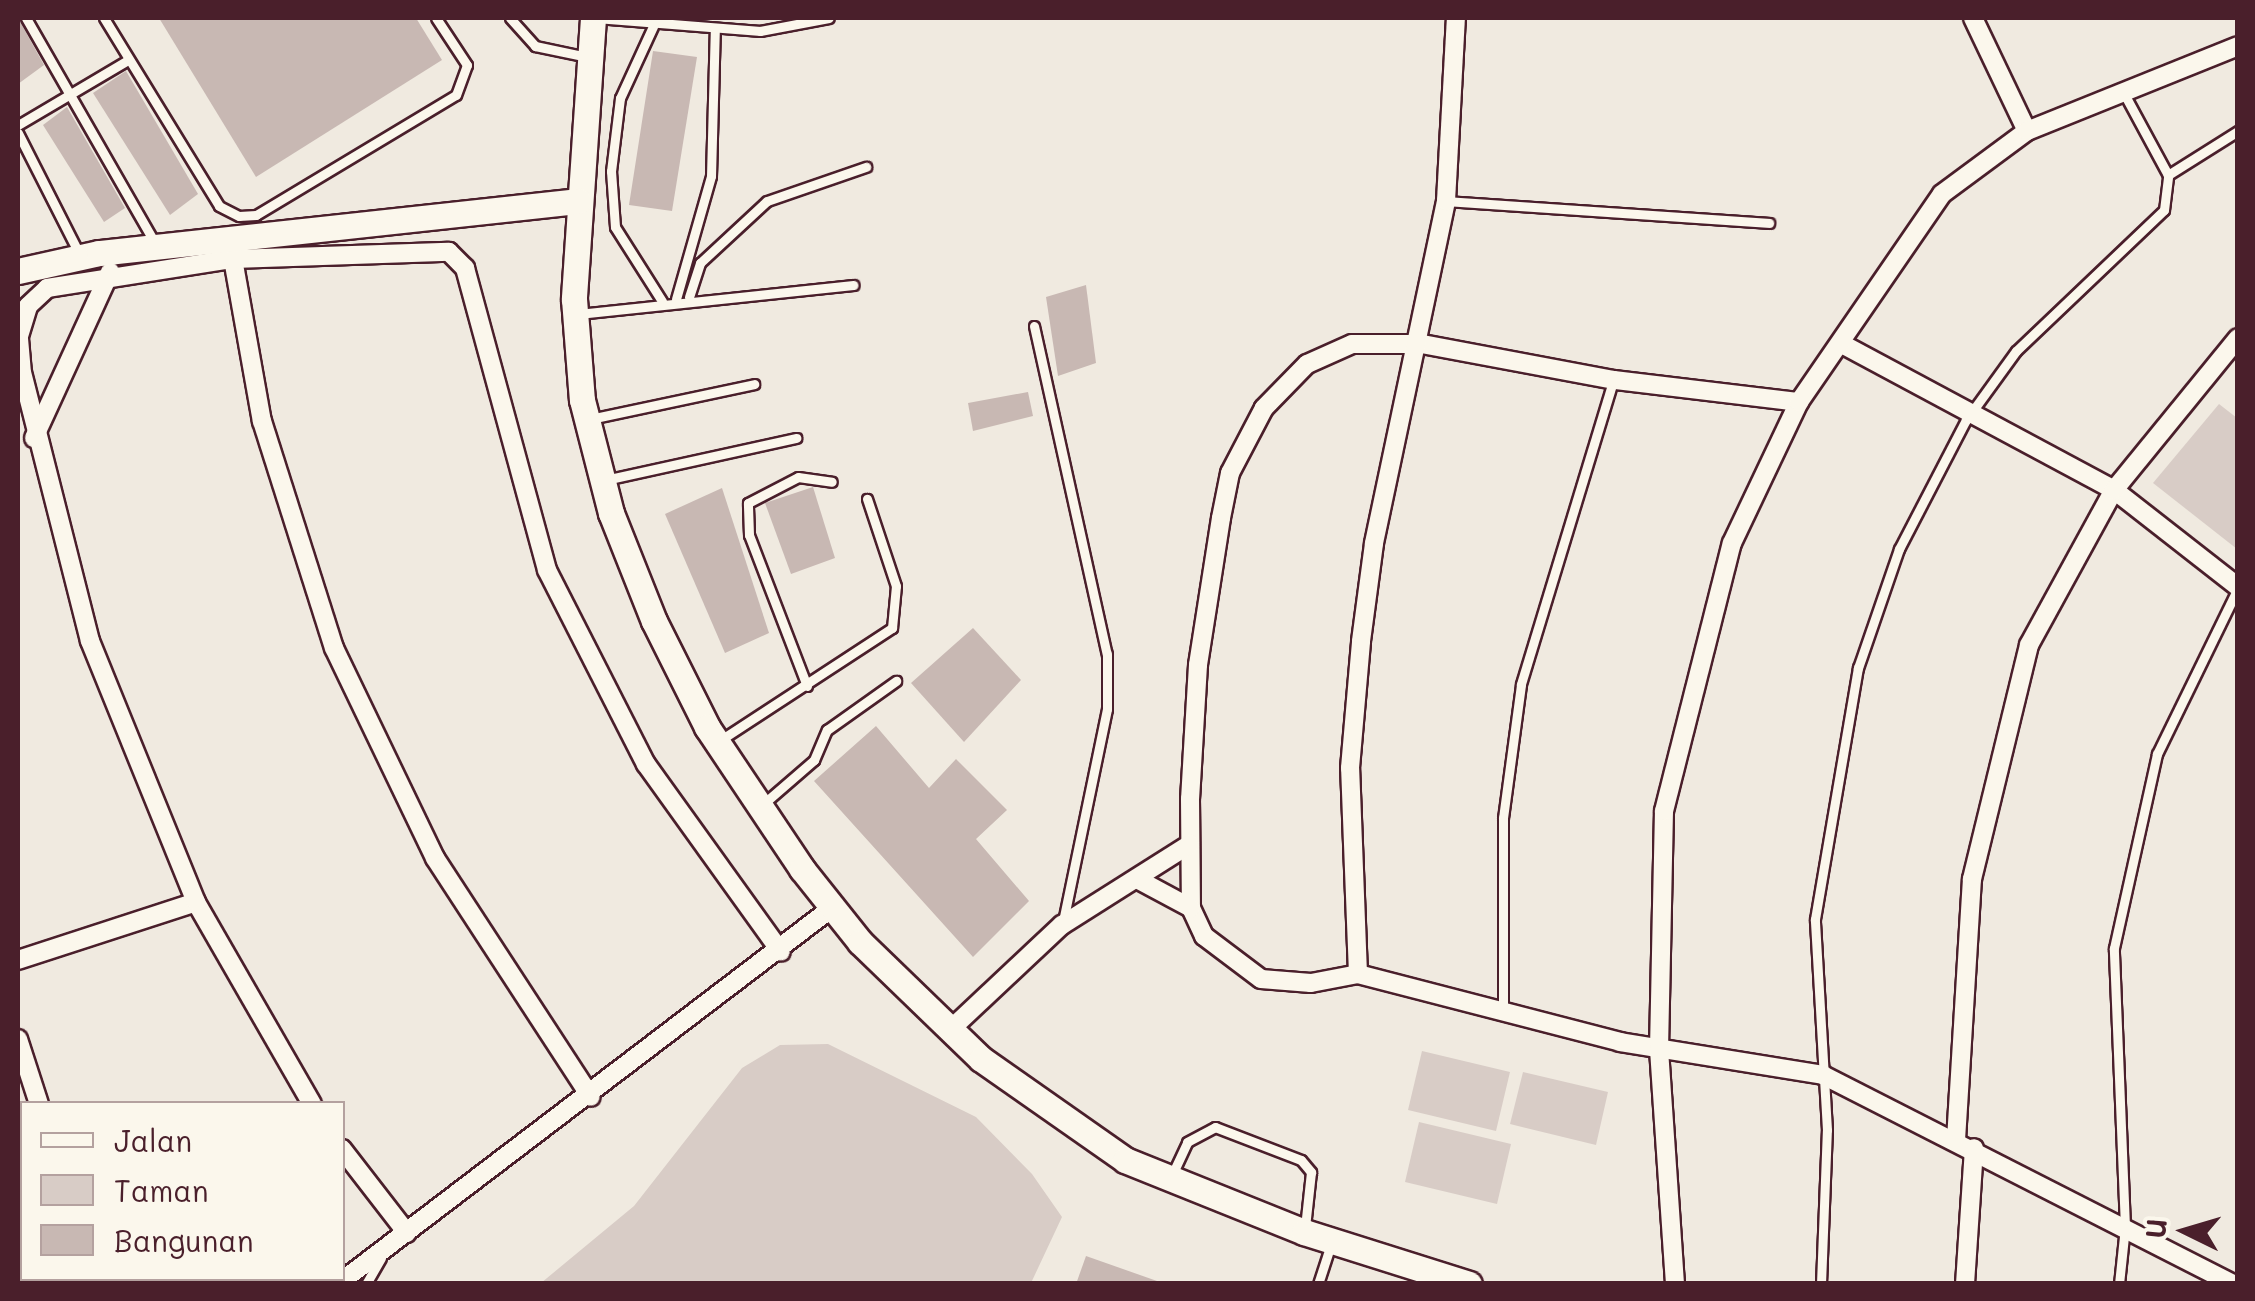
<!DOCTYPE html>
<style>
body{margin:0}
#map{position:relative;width:2255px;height:1301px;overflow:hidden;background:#f0eae0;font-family:Mali,sans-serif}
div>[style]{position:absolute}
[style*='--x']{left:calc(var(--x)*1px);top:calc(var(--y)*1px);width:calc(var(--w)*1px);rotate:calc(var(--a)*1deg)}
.green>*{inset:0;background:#d8ccc6}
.building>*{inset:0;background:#c8b8b3}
.roads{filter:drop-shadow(2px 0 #4a1f2b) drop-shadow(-2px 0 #4a1f2b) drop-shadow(0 2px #4a1f2b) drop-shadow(0 -2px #4a1f2b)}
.lane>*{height:9px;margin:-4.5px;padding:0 4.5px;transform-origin:4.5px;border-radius:4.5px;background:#fbf7ec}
.street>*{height:18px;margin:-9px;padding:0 9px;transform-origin:9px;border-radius:9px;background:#fbf7ec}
.secondary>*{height:25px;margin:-12.5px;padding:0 12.5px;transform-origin:12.5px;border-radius:12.5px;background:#fbf7ec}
span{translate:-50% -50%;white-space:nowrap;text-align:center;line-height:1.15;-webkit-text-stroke:9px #fbf7ec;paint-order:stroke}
.frame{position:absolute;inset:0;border:20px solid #4a1f2b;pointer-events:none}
.legend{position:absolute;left:20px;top:1101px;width:325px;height:180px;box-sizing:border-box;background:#fbf7ec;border:2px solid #b4a19f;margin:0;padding:12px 18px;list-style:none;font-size:30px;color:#4a1f2b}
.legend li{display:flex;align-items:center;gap:20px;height:50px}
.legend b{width:50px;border:2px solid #b4a19f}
.north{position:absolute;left:2135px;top:1181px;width:100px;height:100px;-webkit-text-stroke:8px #fbf7ec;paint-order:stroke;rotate:275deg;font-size:28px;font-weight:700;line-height:40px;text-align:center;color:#4a1f2b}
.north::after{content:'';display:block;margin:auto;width:35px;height:45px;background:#4a1f2b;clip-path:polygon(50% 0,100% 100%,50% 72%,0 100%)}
</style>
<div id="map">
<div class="green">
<i style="clip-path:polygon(2219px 404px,2237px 418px,2237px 549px,2153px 483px)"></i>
<i style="clip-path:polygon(828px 1044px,976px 1117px,1032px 1174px,1062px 1217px,1031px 1283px,541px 1283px,634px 1206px,742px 1068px,780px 1045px)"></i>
<i style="clip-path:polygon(1422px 1051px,1510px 1072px,1496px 1131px,1408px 1110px)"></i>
<i style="clip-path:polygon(1523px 1072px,1608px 1092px,1596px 1145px,1510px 1124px)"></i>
<i style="clip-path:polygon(1419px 1122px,1511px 1144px,1497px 1204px,1405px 1182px)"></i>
</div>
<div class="building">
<i style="clip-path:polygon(18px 18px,44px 65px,18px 84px)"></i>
<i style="clip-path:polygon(159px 18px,416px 18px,442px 60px,256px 177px)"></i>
<i style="clip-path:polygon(653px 51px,697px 57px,672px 211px,629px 205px)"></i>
<i style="clip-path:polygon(126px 71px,198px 194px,170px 215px,93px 93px)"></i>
<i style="clip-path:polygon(67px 107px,125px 208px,104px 222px,43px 125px)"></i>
<i style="clip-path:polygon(1086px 285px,1096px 363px,1058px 376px,1046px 297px)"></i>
<i style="clip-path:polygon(1028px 392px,1033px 416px,973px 431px,968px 403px)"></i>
<i style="clip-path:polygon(813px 487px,835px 558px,791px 574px,765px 503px)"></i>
<i style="clip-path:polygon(722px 488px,769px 633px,725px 653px,665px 514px)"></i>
<i style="clip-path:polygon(973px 628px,1021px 680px,964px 742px,911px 683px)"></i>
<i style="clip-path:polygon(876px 726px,929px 788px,956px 759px,1007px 810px,976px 839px,1029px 901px,973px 957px,814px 781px)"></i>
<i style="clip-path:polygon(1086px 1256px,1157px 1281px,1157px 1284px,1076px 1284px)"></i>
</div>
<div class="roads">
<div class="lane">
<i style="--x:26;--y:18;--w:262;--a:60.2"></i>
<i style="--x:104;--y:18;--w:220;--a:58.5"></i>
<i style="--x:219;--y:206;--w:22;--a:27"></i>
<i style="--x:239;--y:216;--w:17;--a:-3"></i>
<i style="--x:256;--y:215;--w:233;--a:-31"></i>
<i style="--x:456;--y:95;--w:32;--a:-70"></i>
<i style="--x:467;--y:65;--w:56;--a:-123.4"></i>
<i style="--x:510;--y:18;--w:38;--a:48"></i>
<i style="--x:535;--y:46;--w:53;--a:11.9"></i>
<i style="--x:596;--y:18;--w:165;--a:4.5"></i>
<i style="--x:760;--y:31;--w:70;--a:-10.7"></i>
<i style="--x:655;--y:22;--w:84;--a:114.7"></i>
<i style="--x:620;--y:98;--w:74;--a:97"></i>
<i style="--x:611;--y:171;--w:56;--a:85.9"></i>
<i style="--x:615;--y:227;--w:88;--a:57.6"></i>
<i style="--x:18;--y:125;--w:128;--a:-30.6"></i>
<i style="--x:18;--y:133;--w:137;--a:63.1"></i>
<i style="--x:2168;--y:175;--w:83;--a:-32.2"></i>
<i style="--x:1446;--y:201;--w:324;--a:3.9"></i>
<i style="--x:689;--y:297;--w:36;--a:-72"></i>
<i style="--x:700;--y:263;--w:91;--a:-42.8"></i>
<i style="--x:767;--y:201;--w:105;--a:-19"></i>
<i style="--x:676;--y:299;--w:128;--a:-74.1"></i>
<i style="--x:711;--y:176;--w:148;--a:-88.5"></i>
<i style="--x:578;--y:314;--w:277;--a:-6"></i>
<i style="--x:1034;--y:326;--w:336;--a:77.5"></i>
<i style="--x:1107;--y:654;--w:55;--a:90"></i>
<i style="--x:1107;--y:709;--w:217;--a:101.7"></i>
<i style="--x:590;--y:419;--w:168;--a:-12"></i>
<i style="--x:605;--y:480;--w:196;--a:-12.4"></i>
<i style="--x:807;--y:686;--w:162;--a:-111"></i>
<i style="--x:749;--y:535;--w:32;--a:-92"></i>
<i style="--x:748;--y:503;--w:56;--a:-27.5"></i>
<i style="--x:798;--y:477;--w:34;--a:8"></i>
<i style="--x:719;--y:741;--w:207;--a:-33.2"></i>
<i style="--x:892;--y:628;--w:42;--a:-84.6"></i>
<i style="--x:896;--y:586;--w:92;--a:-108.4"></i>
<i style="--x:762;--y:805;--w:69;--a:-40.9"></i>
<i style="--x:814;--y:760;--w:33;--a:-67"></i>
<i style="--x:827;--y:730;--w:85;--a:-35.4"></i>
<i style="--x:1503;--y:1013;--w:195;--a:-90"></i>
<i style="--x:1503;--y:818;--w:135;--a:-82.3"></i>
<i style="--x:1521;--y:684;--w:317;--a:-73.1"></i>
<i style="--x:1171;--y:1177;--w:38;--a:-65"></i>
<i style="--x:1187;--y:1142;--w:32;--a:-28"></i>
<i style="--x:1215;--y:1127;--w:92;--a:21"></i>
<i style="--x:1301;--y:1160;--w:16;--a:50"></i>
<i style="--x:1311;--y:1172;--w:55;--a:96.2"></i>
<i style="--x:366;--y:1284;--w:30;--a:-60"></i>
<i style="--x:1318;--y:1284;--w:42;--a:-72"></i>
<i style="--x:1821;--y:1284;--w:154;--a:-87.8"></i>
<i style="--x:1827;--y:1130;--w:211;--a:-93.3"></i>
<i style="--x:1815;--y:919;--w:255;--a:-80.3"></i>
<i style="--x:1858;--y:668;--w:126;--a:-71"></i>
<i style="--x:1899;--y:549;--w:145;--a:-62.6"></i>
<i style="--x:1966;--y:420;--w:85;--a:-54.1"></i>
<i style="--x:2016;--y:351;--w:204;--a:-43.6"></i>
<i style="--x:2164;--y:210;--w:35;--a:-83"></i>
<i style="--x:2168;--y:175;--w:97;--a:-118.4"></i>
<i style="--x:2119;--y:1284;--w:57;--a:-84"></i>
<i style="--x:2125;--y:1227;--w:279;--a:-92.3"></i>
<i style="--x:2114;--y:948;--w:199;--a:-77.5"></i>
<i style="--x:2157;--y:754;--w:185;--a:-64"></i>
</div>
<div class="street">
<i style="--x:1973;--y:18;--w:125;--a:64.5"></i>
<i style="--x:233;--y:259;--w:165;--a:79.9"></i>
<i style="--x:262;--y:421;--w:238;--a:72.4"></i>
<i style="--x:334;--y:648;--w:233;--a:64.3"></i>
<i style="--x:435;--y:858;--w:285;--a:56.9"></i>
<i style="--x:1842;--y:344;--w:309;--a:28.2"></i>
<i style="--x:2114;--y:490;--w:157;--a:38"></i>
<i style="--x:1799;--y:402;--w:186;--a:-173.2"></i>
<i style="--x:1614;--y:380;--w:196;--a:-169.4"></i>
<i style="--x:1421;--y:344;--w:69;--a:180"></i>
<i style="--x:1352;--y:344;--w:49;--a:156"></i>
<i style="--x:1307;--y:364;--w:62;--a:134.3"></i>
<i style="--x:1264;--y:408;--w:73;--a:117.6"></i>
<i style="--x:1230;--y:473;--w:46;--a:101.3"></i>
<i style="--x:1221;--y:518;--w:149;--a:98.9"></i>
<i style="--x:1198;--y:665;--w:134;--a:93.4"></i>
<i style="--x:1190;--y:799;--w:109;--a:89.5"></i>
<i style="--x:1191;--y:908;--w:31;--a:65"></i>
<i style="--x:1204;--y:936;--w:71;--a:37"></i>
<i style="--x:1261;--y:979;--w:50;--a:4.6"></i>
<i style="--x:1311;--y:983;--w:48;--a:-10.8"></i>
<i style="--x:1358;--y:974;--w:271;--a:14.5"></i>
<i style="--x:1620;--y:1042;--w:206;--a:9.2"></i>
<i style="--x:1823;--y:1075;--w:460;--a:27"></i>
<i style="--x:34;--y:438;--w:183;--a:-65.4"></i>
<i style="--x:1137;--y:879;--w:61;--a:28.2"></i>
<i style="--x:18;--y:960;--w:187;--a:-18"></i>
<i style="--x:1358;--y:974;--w:206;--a:-92.2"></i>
<i style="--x:1350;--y:768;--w:127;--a:-85"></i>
<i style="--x:1361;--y:641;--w:99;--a:-82.4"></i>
<i style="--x:1374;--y:543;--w:349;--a:-78.1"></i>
<i style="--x:1446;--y:201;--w:183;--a:-86.9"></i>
<i style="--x:950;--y:1030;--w:154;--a:-43.2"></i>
<i style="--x:1062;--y:925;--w:151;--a:-32.3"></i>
<i style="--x:18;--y:1039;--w:68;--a:72.1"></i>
<i style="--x:312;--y:1104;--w:233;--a:-119.9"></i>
<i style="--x:196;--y:902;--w:282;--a:-112.1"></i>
<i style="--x:90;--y:641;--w:276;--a:-104.2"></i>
<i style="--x:22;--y:373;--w:37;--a:-95"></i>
<i style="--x:19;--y:336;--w:31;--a:-73"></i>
<i style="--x:28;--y:306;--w:26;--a:-43"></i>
<i style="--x:47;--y:288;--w:188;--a:-8.9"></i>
<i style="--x:233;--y:259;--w:216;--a:-1.9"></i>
<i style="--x:449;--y:252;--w:23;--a:45"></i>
<i style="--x:465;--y:268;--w:313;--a:74.8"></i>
<i style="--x:547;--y:570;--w:218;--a:63"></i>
<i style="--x:646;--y:764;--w:231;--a:54.3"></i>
<i style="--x:1956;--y:1140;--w:261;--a:-86.5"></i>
<i style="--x:1972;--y:879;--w:241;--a:-76.3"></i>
<i style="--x:2029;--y:645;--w:177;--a:-61.3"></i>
<i style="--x:2114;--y:490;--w:196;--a:-50.8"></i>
<i style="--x:342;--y:1149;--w:106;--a:52.3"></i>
<i style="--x:109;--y:1278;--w:6;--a:72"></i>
<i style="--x:338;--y:1284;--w:622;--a:-37.29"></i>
<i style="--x:1675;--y:1284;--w:236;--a:-93.9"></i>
<i style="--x:1659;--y:1049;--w:238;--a:-88.8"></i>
<i style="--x:1664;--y:811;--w:276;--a:-75.8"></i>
<i style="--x:1732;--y:543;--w:156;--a:-64.6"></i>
<i style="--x:1799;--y:402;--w:252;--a:-55.5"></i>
<i style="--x:1942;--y:194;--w:106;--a:-36.5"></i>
<i style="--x:2027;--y:131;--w:227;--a:-21.9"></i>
<i style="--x:1965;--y:1284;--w:136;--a:-86.2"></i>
</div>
<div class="secondary">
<i style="--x:593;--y:18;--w:282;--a:93.9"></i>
<i style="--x:574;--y:299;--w:101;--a:85.5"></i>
<i style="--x:582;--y:400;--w:117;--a:75.6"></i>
<i style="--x:611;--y:513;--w:116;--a:68.3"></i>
<i style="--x:654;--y:621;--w:119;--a:63.4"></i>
<i style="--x:707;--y:727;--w:171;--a:56.2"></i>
<i style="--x:802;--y:869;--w:93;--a:51.5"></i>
<i style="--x:860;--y:942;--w:168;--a:44"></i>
<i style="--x:981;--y:1059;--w:176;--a:35"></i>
<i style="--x:1125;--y:1160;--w:193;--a:21.9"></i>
<i style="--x:1304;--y:1232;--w:173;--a:17.5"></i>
<i style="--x:18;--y:271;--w:83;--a:-12.5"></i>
<i style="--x:99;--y:253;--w:482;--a:-6.2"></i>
</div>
</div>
<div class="frame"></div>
<ul class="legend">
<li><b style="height:12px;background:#fbf7ec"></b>Jalan</li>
<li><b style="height:28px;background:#d8ccc6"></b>Taman</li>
<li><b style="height:28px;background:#c8b8b3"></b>Bangunan</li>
</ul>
<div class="north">U</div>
</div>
